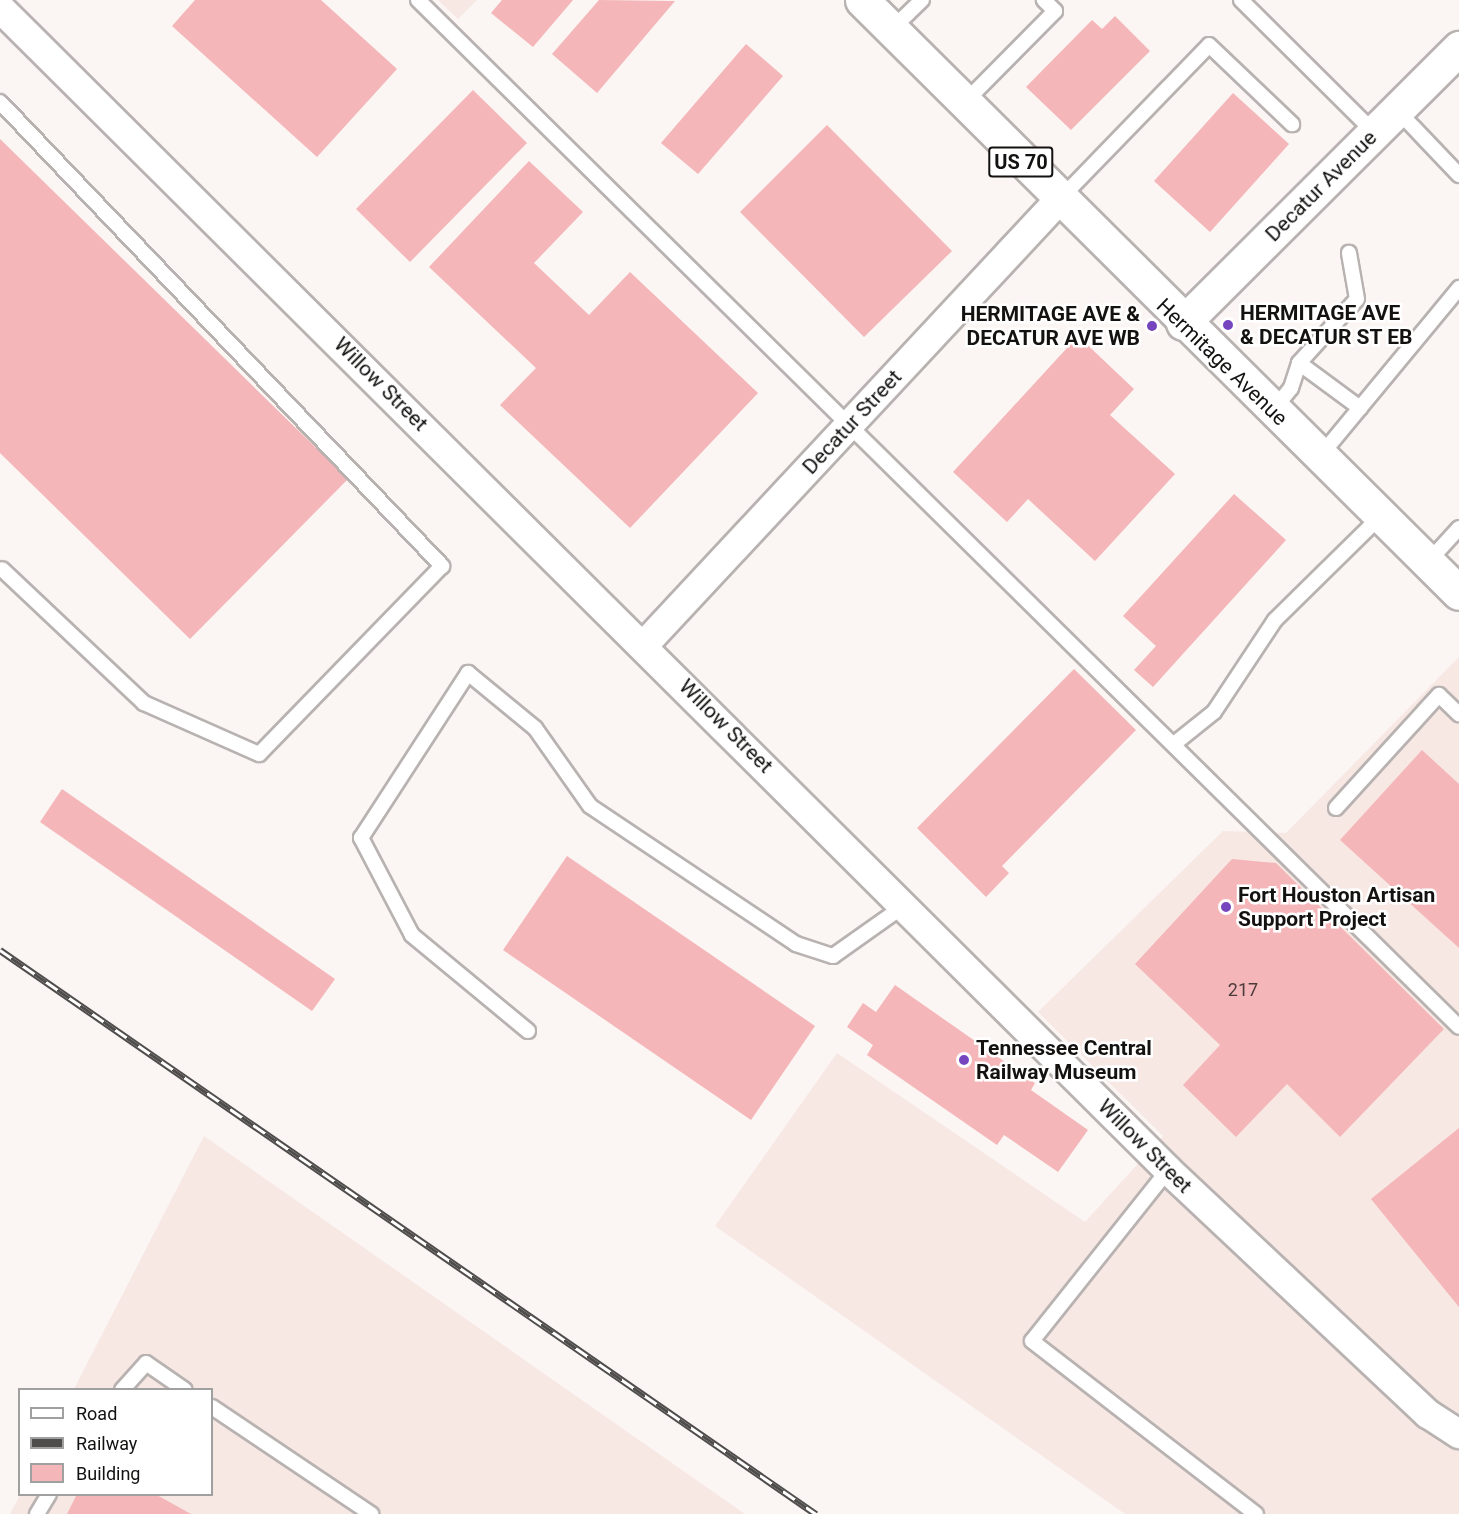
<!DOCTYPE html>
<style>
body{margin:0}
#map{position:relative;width:1459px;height:1514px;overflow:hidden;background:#fbf5f3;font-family:Roboto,sans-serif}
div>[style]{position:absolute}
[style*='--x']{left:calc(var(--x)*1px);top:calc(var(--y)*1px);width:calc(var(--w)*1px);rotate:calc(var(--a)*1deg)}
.built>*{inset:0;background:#f7e8e4}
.building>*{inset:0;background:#f4b6b8}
.roads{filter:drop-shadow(2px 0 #b8b2b1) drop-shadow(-2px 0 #b8b2b1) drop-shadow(0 2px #b8b2b1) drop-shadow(0 -2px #b8b2b1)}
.service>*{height:14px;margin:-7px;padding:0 7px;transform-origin:7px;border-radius:7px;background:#fff}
.minor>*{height:28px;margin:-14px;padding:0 14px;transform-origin:14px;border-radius:14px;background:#fff}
.primary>*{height:33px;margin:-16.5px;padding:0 16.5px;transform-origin:16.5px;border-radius:16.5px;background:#fff}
.rail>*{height:7px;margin-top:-3.5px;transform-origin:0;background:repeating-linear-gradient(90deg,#fff 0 14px,#4f4d4c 0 28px);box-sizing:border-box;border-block:2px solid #4f4d4c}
.dots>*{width:16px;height:16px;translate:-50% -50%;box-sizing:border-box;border:3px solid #fff;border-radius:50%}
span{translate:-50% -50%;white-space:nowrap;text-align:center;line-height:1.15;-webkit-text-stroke:5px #fff;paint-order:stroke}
.number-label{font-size:18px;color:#4b3b3b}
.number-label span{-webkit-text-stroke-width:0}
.shield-label span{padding:2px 4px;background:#fff;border:2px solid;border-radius:4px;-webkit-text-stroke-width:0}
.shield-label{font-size:20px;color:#131211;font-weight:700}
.street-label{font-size:21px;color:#131211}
.poi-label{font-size:21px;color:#131211;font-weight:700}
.left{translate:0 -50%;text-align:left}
.right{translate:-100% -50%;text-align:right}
.legend{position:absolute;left:18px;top:1388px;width:195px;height:108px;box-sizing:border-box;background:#fff;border:2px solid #a1a0a0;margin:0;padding:8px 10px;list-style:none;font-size:18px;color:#131211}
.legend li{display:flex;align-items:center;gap:12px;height:30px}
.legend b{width:30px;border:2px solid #a1a0a0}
</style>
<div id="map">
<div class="built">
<i style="clip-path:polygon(438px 0,477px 0,458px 19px)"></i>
<i style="clip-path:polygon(1459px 657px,1459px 1514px,1125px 1514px,715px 1226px,837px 1053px,1085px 1222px,1163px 1136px,1038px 1012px,1223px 831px,1286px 833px)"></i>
<i style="clip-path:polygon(204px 1136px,745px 1514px,10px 1514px,20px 1495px,212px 1494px,212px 1390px,74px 1389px)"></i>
</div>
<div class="building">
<i style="clip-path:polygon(195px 0,321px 0,397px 69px,317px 157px,172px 26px)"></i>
<i style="clip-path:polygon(502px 0,573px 0,533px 47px,491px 13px)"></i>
<i style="clip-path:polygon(599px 0,675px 1px,597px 93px,552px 54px)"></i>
<i style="clip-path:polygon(1115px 16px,1150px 51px,1071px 130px,1026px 87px,1092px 20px,1102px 29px)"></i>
<i style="clip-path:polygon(746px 44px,783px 76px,698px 174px,661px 143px)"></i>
<i style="clip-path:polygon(473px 90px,527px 143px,410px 262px,356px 209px)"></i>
<i style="clip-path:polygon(1233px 93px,1289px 144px,1210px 232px,1154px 181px)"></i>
<i style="clip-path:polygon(827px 125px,952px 251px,864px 337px,740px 212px)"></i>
<i style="clip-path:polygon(0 139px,348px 479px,190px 639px,0 453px)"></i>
<i style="clip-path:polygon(529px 161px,583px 212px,534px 263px,589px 315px,630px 272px,758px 393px,630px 528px,500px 405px,536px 368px,429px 267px)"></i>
<i style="clip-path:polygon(1078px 336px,1134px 389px,1110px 415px,1175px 474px,1095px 561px,1028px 499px,1007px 522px,953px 472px)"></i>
<i style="clip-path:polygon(1234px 494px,1286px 540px,1153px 687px,1134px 670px,1156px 646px,1123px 616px)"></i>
<i style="clip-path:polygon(1074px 669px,1136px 730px,1002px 866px,1009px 873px,986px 897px,917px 828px)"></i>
<i style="clip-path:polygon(1422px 750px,1459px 784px,1459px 948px,1340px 840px)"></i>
<i style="clip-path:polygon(62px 789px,335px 979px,312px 1011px,40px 822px)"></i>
<i style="clip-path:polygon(567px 856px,815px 1026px,751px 1120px,503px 950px)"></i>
<i style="clip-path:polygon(1232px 859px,1276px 863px,1444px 1029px,1340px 1137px,1287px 1084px,1236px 1137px,1183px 1085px,1220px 1045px,1135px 964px)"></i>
<i style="clip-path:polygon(895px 985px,1035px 1083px,1031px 1090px,1088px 1130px,1058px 1172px,1004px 1135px,997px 1145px,867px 1055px,873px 1045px,847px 1027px,863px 1003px,876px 1012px)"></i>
<i style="clip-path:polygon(1459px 1128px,1459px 1307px,1371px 1199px)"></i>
<i style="clip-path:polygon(77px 1494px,155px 1494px,191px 1514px,67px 1514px)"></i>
</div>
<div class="roads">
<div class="service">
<i style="--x:418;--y:0;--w:1462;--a:44.61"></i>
<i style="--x:1241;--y:0;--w:189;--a:44.8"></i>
<i style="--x:891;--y:30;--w:43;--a:-44.1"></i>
<i style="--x:0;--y:102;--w:641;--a:46.39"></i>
<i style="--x:442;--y:566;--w:262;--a:134.2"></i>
<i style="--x:259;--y:754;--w:126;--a:-156.1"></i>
<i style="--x:144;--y:703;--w:195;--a:-136.7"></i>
<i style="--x:965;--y:102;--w:128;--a:-45.3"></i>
<i style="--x:1055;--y:11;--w:16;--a:-135"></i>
<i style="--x:1397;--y:110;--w:90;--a:46.4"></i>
<i style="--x:1060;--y:199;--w:214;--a:-45.9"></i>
<i style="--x:1209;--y:45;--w:115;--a:43.6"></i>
<i style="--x:1299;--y:363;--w:76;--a:36.4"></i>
<i style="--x:1274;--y:409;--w:27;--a:-51"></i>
<i style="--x:1291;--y:388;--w:26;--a:-72"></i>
<i style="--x:1299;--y:363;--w:86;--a:-47.8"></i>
<i style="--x:1357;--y:299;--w:47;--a:-99.9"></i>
<i style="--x:1321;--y:455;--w:217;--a:-50.4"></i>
<i style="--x:1428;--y:562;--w:46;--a:-47.6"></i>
<i style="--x:1174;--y:744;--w:51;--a:-38.7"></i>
<i style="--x:1214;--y:712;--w:110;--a:-56.5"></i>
<i style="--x:1275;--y:620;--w:148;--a:-44.5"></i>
<i style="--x:1336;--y:808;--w:153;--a:-47.7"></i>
<i style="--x:1439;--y:695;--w:28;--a:44"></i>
<i style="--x:528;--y:1031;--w:151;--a:-140.4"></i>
<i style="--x:412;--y:935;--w:110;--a:-117.7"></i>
<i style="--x:361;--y:838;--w:197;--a:-57"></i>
<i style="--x:468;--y:673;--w:87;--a:39.4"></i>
<i style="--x:535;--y:728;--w:95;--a:54.8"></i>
<i style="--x:590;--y:806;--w:248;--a:33.8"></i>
<i style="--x:796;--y:944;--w:39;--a:18"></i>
<i style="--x:833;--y:956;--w:88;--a:-35.3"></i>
<i style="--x:1168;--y:1170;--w:218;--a:128.5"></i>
<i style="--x:1032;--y:1341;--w:283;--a:37.7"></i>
<i style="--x:122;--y:1390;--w:36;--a:-48"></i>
<i style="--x:146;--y:1363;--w:47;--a:34.7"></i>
<i style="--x:212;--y:1407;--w:192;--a:33.9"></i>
<i style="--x:37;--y:1514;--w:23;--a:-59"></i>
</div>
<div class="minor">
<i style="--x:0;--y:8;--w:1648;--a:44.85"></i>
<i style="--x:1168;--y:1170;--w:357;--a:43.2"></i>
<i style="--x:1428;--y:1414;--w:37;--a:33"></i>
<i style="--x:645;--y:644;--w:607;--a:-47"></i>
</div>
<div class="primary">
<i style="--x:862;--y:0;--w:841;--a:44.81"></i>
<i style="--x:1183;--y:323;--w:390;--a:-44.9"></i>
</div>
</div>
<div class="rail">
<i style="--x:0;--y:950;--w:992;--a:34.65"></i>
</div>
<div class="dots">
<i style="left:1228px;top:325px;background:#7546be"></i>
<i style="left:1152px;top:326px;background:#7546be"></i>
<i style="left:1226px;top:907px;background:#7546be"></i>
<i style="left:964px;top:1060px;background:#7546be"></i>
</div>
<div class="number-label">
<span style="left:1243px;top:990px">217</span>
</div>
<div class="shield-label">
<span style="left:1021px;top:162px">US 70</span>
</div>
<div class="street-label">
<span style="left:1321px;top:186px;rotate:-45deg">Decatur Avenue</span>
<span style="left:1222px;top:362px;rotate:44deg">Hermitage Avenue</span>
<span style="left:381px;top:384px;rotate:45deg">Willow Street</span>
<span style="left:852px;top:422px;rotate:-47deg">Decatur Street</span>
<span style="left:726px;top:726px;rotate:45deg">Willow Street</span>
<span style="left:1145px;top:1146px;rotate:45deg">Willow Street</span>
</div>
<div class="poi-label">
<span class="left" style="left:1240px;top:325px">HERMITAGE AVE<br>&amp; DECATUR ST EB</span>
<span class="right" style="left:1140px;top:326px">HERMITAGE AVE &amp;<br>DECATUR AVE WB</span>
<span class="left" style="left:1238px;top:907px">Fort Houston Artisan<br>Support Project</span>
<span class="left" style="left:976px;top:1060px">Tennessee Central<br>Railway Museum</span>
</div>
<ul class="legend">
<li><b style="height:8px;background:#fff"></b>Road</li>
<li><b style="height:8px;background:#4f4d4c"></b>Railway</li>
<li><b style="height:16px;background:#f4b6b8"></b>Building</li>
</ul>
</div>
